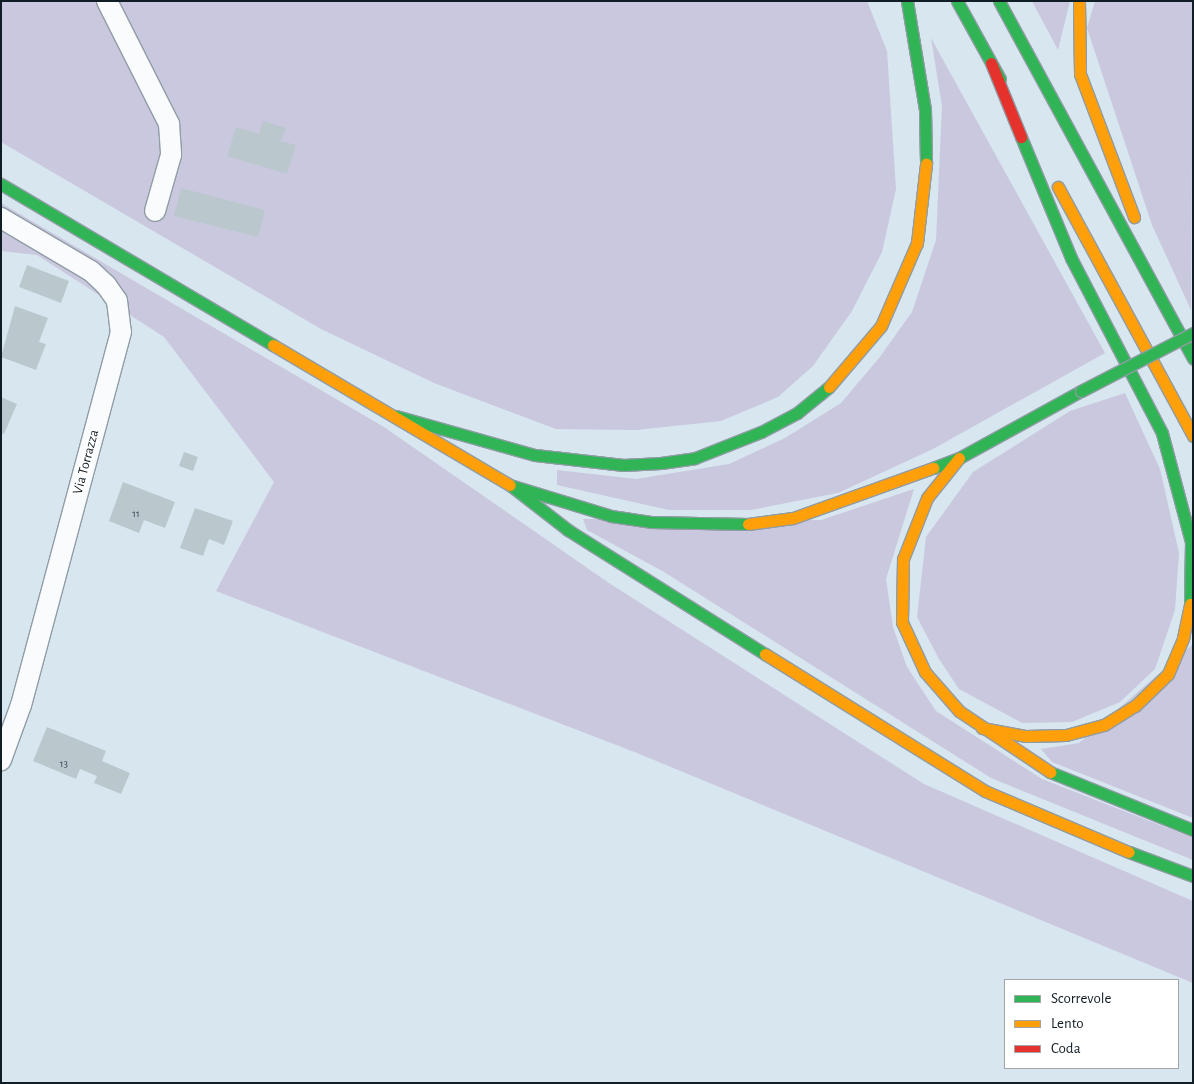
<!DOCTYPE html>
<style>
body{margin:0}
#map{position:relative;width:1194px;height:1084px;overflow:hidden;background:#d8e6f0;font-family:"Alegreya Sans",sans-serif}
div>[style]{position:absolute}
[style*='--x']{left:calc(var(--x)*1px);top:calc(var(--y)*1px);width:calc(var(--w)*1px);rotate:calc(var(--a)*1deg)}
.green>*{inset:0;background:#cac8de}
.building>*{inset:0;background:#bac8ce}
.roads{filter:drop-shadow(1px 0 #909ca5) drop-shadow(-1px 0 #909ca5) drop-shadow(0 1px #909ca5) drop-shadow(0 -1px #909ca5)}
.street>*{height:20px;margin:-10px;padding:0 10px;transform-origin:10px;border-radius:10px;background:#f9fbfd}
.fast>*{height:11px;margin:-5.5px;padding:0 5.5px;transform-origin:5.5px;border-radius:5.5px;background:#30b455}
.slow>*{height:11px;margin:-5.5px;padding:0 5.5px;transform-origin:5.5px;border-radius:5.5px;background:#ff9f0a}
.jam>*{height:11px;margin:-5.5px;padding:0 5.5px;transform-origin:5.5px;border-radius:5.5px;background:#e5322d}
.bridges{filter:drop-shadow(1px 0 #909ca5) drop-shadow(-1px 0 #909ca5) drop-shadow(0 1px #909ca5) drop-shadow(0 -1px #909ca5)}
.fast-bridge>*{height:11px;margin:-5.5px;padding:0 5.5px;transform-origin:5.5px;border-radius:5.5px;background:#30b455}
span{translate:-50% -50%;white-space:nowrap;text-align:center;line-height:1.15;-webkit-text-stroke:5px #fff;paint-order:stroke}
.number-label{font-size:11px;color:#3b484f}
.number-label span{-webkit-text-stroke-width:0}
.street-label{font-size:14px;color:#111d25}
.frame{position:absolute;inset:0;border:2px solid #111d25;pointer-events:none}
.legend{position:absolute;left:1004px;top:979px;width:175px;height:90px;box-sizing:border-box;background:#fff;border:1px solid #a0a5a8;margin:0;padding:6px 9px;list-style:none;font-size:15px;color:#111d25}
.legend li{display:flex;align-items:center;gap:10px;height:25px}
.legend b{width:25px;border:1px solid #a0a5a8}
</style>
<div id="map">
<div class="green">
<i style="clip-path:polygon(1px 1px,867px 1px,887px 51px,896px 189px,882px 252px,852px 311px,813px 366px,778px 397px,721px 421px,636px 430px,556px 429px,434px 383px,321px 329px,1px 142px)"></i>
<i style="clip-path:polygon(1032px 1px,1070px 1px,1058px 50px)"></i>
<i style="clip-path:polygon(1095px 1px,1193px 1px,1191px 310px,1152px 225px,1087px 28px)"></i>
<i style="clip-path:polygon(931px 38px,1105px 353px,933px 449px,838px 493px,751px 510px,669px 510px,557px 485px,557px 470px,636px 479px,729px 464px,785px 438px,841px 403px,879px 358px,912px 312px,936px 240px,942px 106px)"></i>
<i style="clip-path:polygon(1px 203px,384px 427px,609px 583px,924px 784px,1193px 901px,1193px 983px,637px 753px,216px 591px,274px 482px,164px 337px,37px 255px,1px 251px)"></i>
<i style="clip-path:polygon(1125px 393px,1160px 469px,1179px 553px,1175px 610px,1155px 669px,1120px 702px,1072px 722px,1022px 723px,959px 689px,939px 659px,917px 617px,926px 537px,973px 472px,1070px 411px)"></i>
<i style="clip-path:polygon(914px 489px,886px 579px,893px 627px,907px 667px,936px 711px,1042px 779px,1193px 838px,1193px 860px,991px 778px,664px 572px,587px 530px,583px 519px,821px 520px)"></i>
<i style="clip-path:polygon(1193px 644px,1193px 818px,1052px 762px,1041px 749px,1079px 743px)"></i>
</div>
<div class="building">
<i style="clip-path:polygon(263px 121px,286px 128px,281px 141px,296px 145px,287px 174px,227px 156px,236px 127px,259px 134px)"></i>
<i style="clip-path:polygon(181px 188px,265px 210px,258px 237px,174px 216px)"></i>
<i style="clip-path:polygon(27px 265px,69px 281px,61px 303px,19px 287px)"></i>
<i style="clip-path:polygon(15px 306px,48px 318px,39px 342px,46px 344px,36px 370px,1px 357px)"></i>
<i style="clip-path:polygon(1px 397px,17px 404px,4px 434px,1px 433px)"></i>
<i style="clip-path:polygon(184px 452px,198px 457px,193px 471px,179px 466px)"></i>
<i style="clip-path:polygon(123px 482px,175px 502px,165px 528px,144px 520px,139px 533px,109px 521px)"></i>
<i style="clip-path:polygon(195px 508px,233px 521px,224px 545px,209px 539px,203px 556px,180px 548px)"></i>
<i style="clip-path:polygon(47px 727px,106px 751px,102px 761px,130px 773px,121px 794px,94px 783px,97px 776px,80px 769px,76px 779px,33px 761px)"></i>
</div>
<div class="roads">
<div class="street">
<i style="--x:107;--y:1;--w:138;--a:63.2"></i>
<i style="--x:169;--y:124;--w:31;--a:86"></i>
<i style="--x:171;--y:155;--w:58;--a:105.9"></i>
<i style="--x:1;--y:218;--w:104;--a:30.5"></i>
<i style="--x:91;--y:271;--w:21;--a:43"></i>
<i style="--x:106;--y:285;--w:19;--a:55"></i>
<i style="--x:117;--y:301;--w:31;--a:83"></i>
<i style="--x:121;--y:332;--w:386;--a:105"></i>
<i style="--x:21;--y:705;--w:59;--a:110"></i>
</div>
<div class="fast">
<i style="--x:907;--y:1;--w:110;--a:80.6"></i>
<i style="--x:925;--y:110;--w:54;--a:88.9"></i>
<i style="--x:957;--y:1;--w:89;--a:61.1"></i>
<i style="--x:999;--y:1;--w:407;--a:61.5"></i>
<i style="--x:1021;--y:137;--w:131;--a:67.5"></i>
<i style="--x:1071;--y:258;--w:197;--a:62.5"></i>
<i style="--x:1162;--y:433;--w:113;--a:75.1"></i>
<i style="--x:1191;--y:542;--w:62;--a:90.9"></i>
<i style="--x:1;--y:184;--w:316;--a:30.6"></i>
<i style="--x:396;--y:416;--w:144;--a:15.7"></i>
<i style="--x:535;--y:455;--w:89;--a:6.5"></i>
<i style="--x:623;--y:465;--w:38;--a:-3"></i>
<i style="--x:661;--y:463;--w:34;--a:-8"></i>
<i style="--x:695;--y:458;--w:71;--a:-21.5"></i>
<i style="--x:761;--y:432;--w:41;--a:-27.8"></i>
<i style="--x:797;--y:413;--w:41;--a:-39.1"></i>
<i style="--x:933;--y:468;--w:28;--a:-21"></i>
<i style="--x:959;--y:458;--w:139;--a:-28.8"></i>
<i style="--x:510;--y:485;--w:73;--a:37.8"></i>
<i style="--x:568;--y:530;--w:233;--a:32.2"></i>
<i style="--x:513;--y:486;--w:102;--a:17"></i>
<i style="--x:611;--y:516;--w:40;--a:8.5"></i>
<i style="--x:651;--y:522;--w:97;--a:1.2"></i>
<i style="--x:1050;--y:772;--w:154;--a:22.1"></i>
<i style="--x:1129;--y:852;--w:68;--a:20.6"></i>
</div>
<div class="slow">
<i style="--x:1079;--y:1;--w:73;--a:89.2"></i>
<i style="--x:1080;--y:74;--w:153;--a:69.3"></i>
<i style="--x:1058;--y:187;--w:283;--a:61.5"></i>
<i style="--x:273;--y:345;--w:275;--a:30.6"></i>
<i style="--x:829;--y:387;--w:80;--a:-49.6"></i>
<i style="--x:881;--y:326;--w:90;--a:-66.6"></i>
<i style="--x:917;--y:243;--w:80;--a:-83.5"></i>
<i style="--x:959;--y:458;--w:51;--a:128.7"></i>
<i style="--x:927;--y:498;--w:66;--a:111.5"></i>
<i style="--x:903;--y:559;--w:63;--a:90.9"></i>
<i style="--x:902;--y:622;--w:55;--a:65.3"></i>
<i style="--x:925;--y:672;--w:52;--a:48.9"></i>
<i style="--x:959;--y:711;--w:110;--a:33.8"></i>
<i style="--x:748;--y:524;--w:45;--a:-7.6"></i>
<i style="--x:793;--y:518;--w:149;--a:-19.7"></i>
<i style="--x:765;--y:654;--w:259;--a:31.9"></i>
<i style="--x:985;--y:791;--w:156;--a:23"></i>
<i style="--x:982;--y:728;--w:45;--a:10.3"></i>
<i style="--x:1026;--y:736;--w:40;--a:-1.4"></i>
<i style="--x:1066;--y:735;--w:39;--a:-15"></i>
<i style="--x:1104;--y:725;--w:36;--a:-32"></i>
<i style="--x:1135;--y:706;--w:46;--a:-44.1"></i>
<i style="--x:1168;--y:674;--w:39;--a:-67"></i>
<i style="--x:1183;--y:638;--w:35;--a:-78"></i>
</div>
<div class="jam">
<i style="--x:991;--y:63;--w:80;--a:67.9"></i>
</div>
</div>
<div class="bridges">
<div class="fast-bridge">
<i style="--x:1081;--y:391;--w:126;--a:-27.4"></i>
</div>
</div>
<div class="number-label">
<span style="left:136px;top:514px">11</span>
<span style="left:64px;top:764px">13</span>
</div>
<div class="street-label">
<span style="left:86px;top:462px;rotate:-75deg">Via Torrazza</span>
</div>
<div class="frame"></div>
<ul class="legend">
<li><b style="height:6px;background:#30b455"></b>Scorrevole</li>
<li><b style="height:6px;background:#ff9f0a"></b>Lento</li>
<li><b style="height:6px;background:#e5322d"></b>Coda</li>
</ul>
</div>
